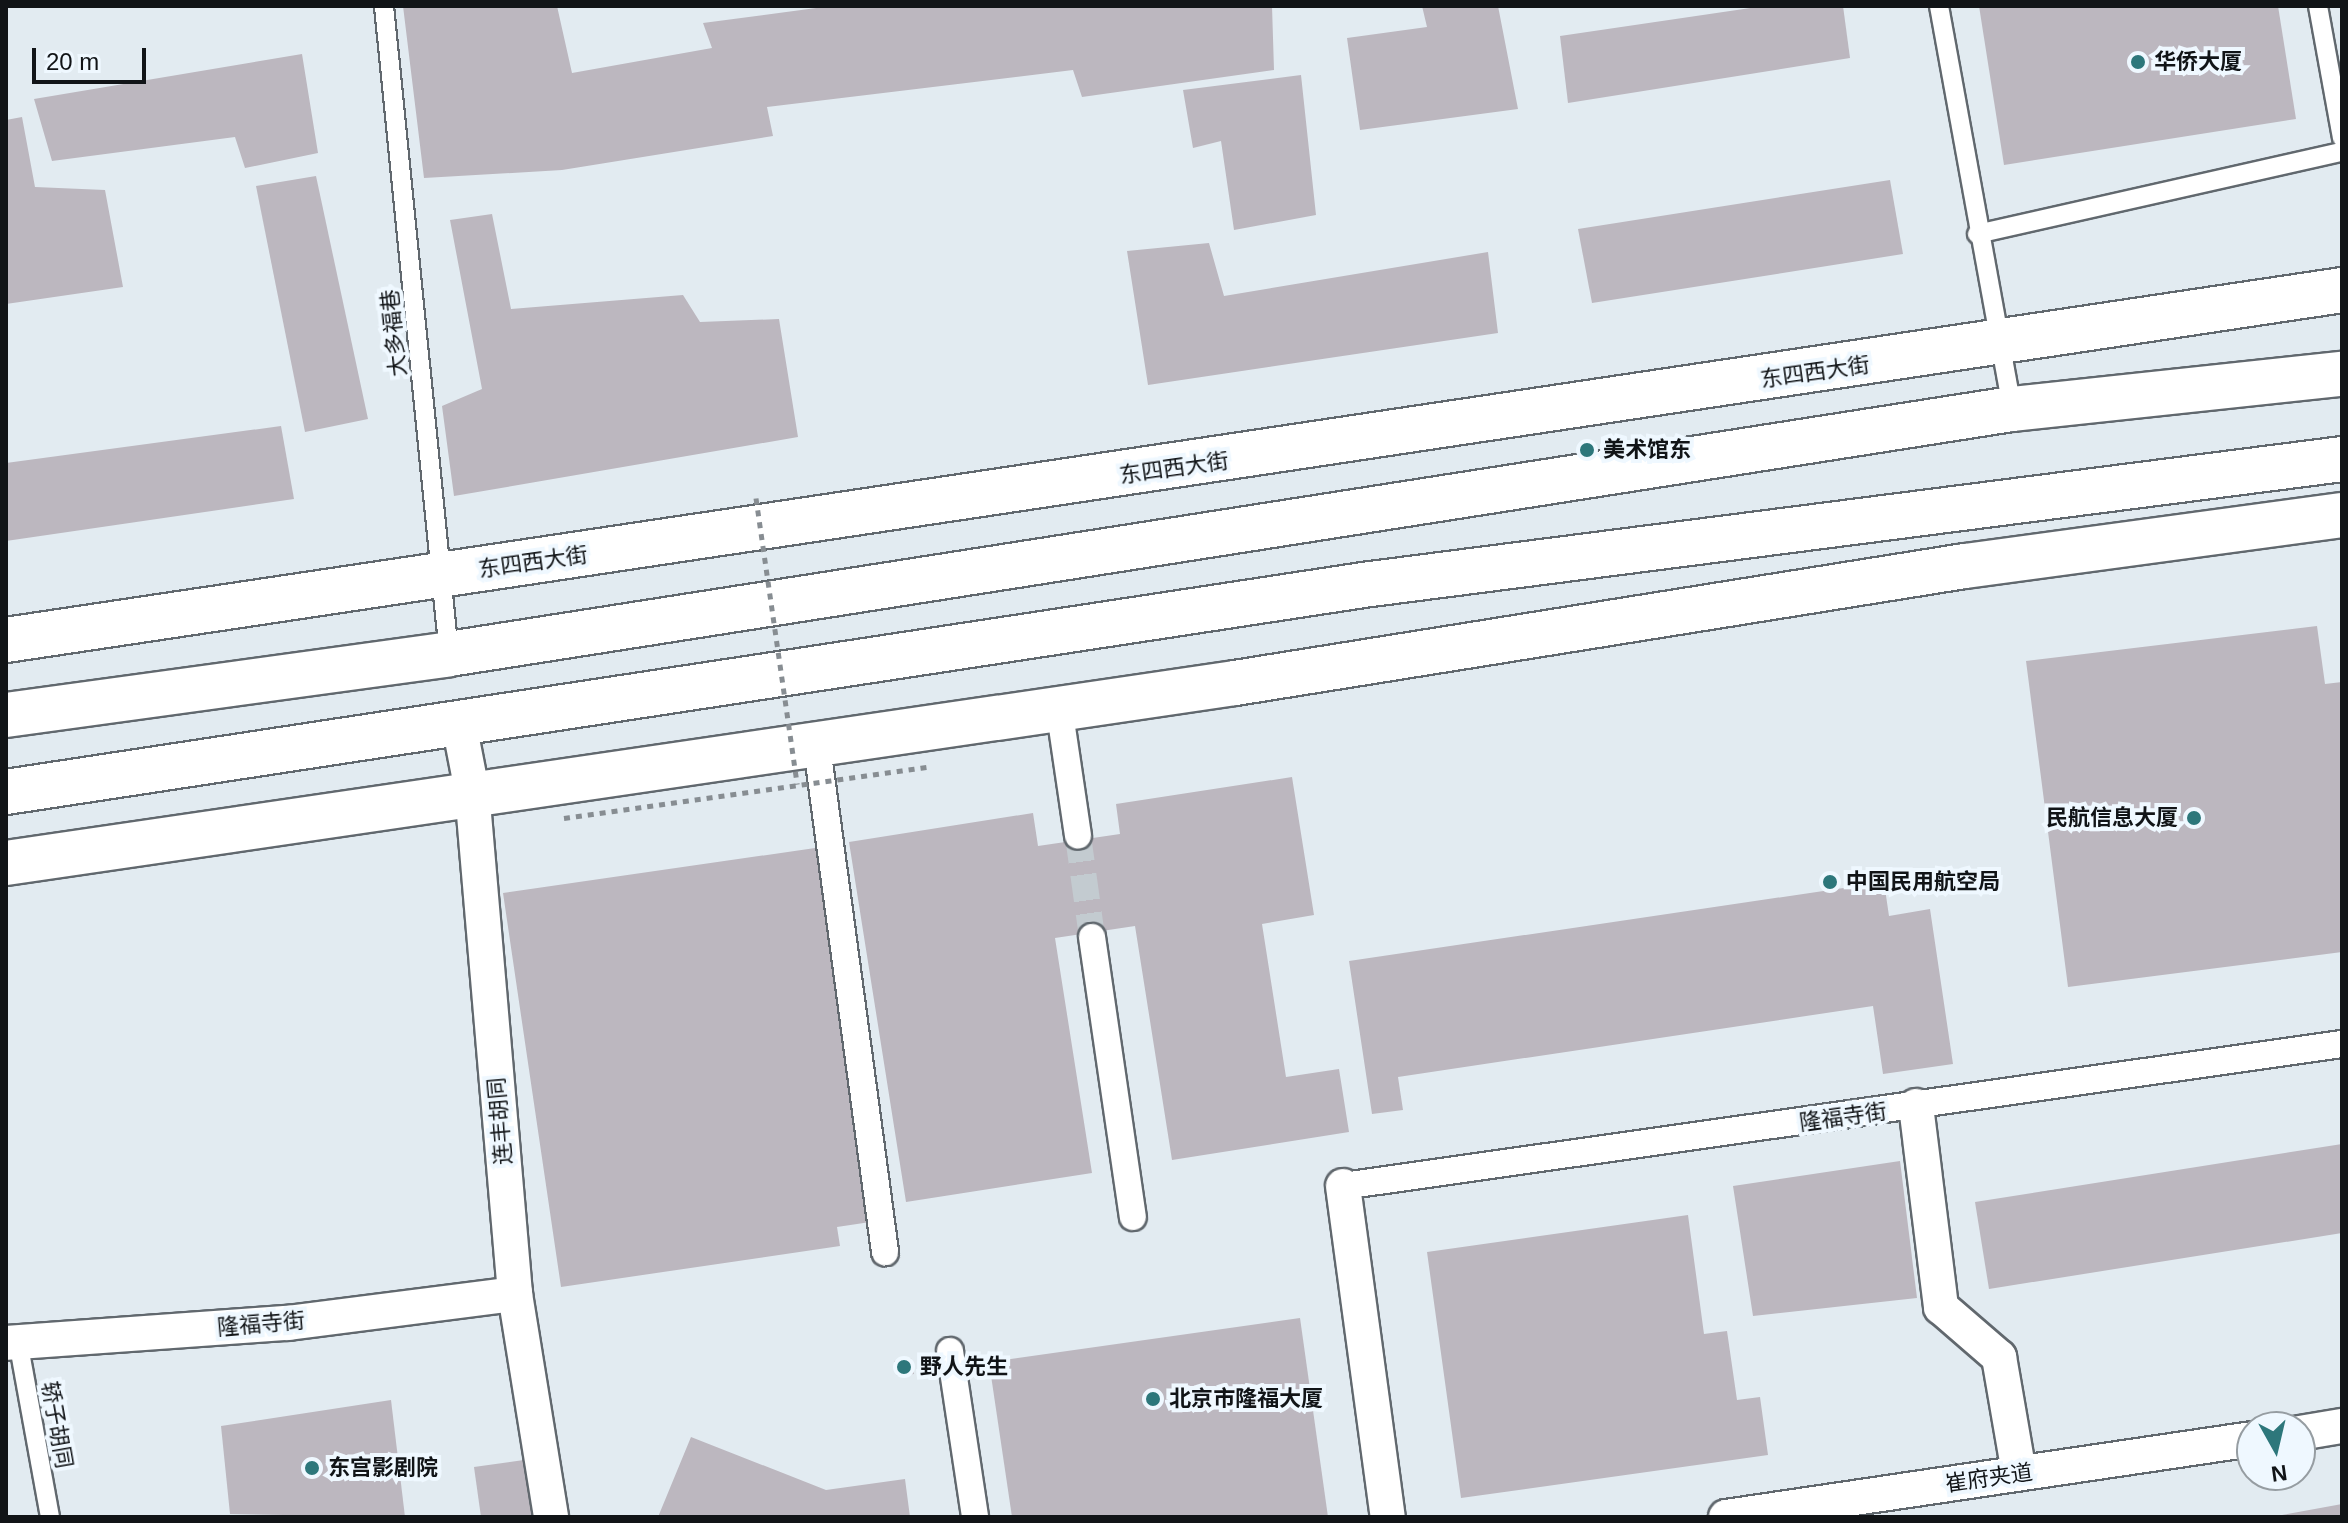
<!DOCTYPE html>
<meta charset="utf-8">
<style>
body{margin:0}
#map{position:relative;width:2348px;height:1523px;overflow:hidden;background:#e2ebf1;font-family:Arial,"Noto Sans SC",sans-serif}
div>[style]{position:absolute}
[style*='--x']{left:calc(var(--x)*1px);top:calc(var(--y)*1px);width:calc(var(--w)*1px);rotate:calc(var(--a)*1deg)}
.building>*{inset:0;background:#bcb7bf}
.pedestrian-tunnel>*{height:26px;margin-top:-13px;transform-origin:0;background:repeating-linear-gradient(90deg,#c3cbd0 0 26px,transparent 0 39px)}
.roads{filter:drop-shadow(2px 0 #61686e) drop-shadow(-2px 0 #61686e) drop-shadow(0 2px #61686e) drop-shadow(0 -2px #61686e)}
.service>*{height:18px;margin:-9px;padding:0 9px;transform-origin:9px;border-radius:9px;background:#fff}
.pedestrian>*{height:26px;margin:-13px;padding:0 13px;transform-origin:13px;border-radius:13px;background:#fff}
.minor>*{height:34px;margin:-17px;padding:0 17px;transform-origin:17px;border-radius:17px;background:#fff}
.tertiary>*{height:44px;margin:-22px;padding:0 22px;transform-origin:22px;border-radius:22px;background:#fff}
.primary>*{height:44px;margin:-22px;padding:0 22px;transform-origin:22px;border-radius:22px;background:#fff}
.path-bridge>*{height:5px;margin-top:-2.5px;transform-origin:0;background:repeating-linear-gradient(90deg,#878d92 0 6px,transparent 0 12px)}
.dots>*{width:22px;height:22px;translate:-50% -50%;box-sizing:border-box;border:4px solid #eff8ff;border-radius:50%}
span{translate:-50% -50%;white-space:nowrap;text-align:center;line-height:1.15;-webkit-text-stroke:8px #eff8ff;paint-order:stroke}
.poi-label{font-size:22px;color:#111417;font-weight:700}
.left{translate:0 -50%;text-align:left}
.right{translate:-100% -50%;text-align:right}
.street-label{font-size:22px;color:#111417}
.frame{position:absolute;inset:0;border:8px solid #111417;pointer-events:none}
.north{position:absolute;left:2236px;top:1411px;width:80px;height:80px;box-sizing:border-box;background:#eff8ff;border:2px solid #969da2;border-radius:50%;rotate:172deg;font-size:22px;font-weight:700;line-height:32px;text-align:center;color:#111417}
.north::after{content:'';display:block;margin:auto;width:28px;height:36px;background:#2d777b;clip-path:polygon(50% 0,100% 100%,50% 72%,0 100%)}
.scale{position:absolute;left:32px;top:48px;width:114px;height:36px;box-sizing:border-box;border:4px solid #111417;border-top:0;padding-left:10px;font-size:24px;line-height:28px;white-space:nowrap;color:#111417;-webkit-text-stroke:6px #eff8ff;paint-order:stroke}
</style>
<div id="map">
<div class="building">
<i style="clip-path:polygon(403px 6px,557px 6px,572px 73px,712px 48px,703px 23px,831px 6px,1272px 6px,1274px 70px,1082px 97px,1073px 70px,767px 107px,773px 136px,562px 170px,424px 178px)"></i>
<i style="clip-path:polygon(1422px 6px,1498px 6px,1518px 109px,1360px 130px,1347px 38px,1427px 27px)"></i>
<i style="clip-path:polygon(1764px 6px,1843px 6px,1850px 58px,1568px 103px,1560px 36px)"></i>
<i style="clip-path:polygon(1979px 6px,2278px 6px,2296px 119px,2004px 165px)"></i>
<i style="clip-path:polygon(302px 54px,318px 153px,245px 168px,235px 137px,52px 161px,34px 99px)"></i>
<i style="clip-path:polygon(1301px 75px,1316px 215px,1234px 230px,1221px 141px,1193px 148px,1183px 90px)"></i>
<i style="clip-path:polygon(22px 117px,35px 187px,105px 190px,123px 287px,6px 304px,6px 120px)"></i>
<i style="clip-path:polygon(316px 176px,368px 419px,305px 432px,256px 186px)"></i>
<i style="clip-path:polygon(1890px 180px,1903px 254px,1592px 303px,1578px 229px)"></i>
<i style="clip-path:polygon(492px 214px,511px 309px,683px 295px,700px 322px,779px 319px,798px 437px,454px 496px,442px 406px,482px 389px,450px 220px)"></i>
<i style="clip-path:polygon(1209px 243px,1224px 296px,1488px 252px,1498px 333px,1148px 385px,1127px 251px)"></i>
<i style="clip-path:polygon(281px 426px,294px 499px,6px 541px,6px 463px)"></i>
<i style="clip-path:polygon(2317px 626px,2325px 684px,2342px 682px,2342px 952px,2068px 987px,2026px 661px)"></i>
<i style="clip-path:polygon(1292px 777px,1314px 915px,1262px 924px,1286px 1077px,1339px 1069px,1349px 1132px,1172px 1160px,1135px 926px,1055px 938px,1092px 1173px,906px 1202px,849px 842px,1033px 813px,1038px 846px,1120px 834px,1116px 804px)"></i>
<i style="clip-path:polygon(822px 847px,877px 1221px,837px 1227px,840px 1246px,561px 1287px,503px 893px)"></i>
<i style="clip-path:polygon(1884px 882px,1889px 916px,1930px 909px,1953px 1064px,1883px 1074px,1873px 1006px,1398px 1077px,1403px 1110px,1372px 1114px,1349px 961px)"></i>
<i style="clip-path:polygon(2342px 1144px,2342px 1233px,1989px 1289px,1975px 1202px)"></i>
<i style="clip-path:polygon(1900px 1161px,1917px 1298px,1753px 1316px,1733px 1186px)"></i>
<i style="clip-path:polygon(1688px 1215px,1704px 1334px,1727px 1331px,1737px 1400px,1760px 1397px,1768px 1455px,1461px 1498px,1427px 1252px)"></i>
<i style="clip-path:polygon(1300px 1318px,1328px 1517px,1012px 1517px,989px 1362px)"></i>
<i style="clip-path:polygon(911px 1358px,914px 1374px,897px 1376px,894px 1361px)"></i>
<i style="clip-path:polygon(391px 1400px,405px 1517px,230px 1514px,221px 1426px)"></i>
<i style="clip-path:polygon(691px 1437px,826px 1490px,905px 1479px,910px 1517px,658px 1517px)"></i>
<i style="clip-path:polygon(531px 1459px,539px 1517px,481px 1517px,474px 1467px)"></i>
<i style="clip-path:polygon(2342px 1504px,2342px 1517px,2282px 1517px,2282px 1515px)"></i>
</div>
<div class="pedestrian-tunnel">
<i style="--x:1078;--y:836;--w:102;--a:82.1"></i>
</div>
<div class="roads">
<div class="service">
<i style="--x:384;--y:6;--w:651;--a:84.27"></i>
<i style="--x:1939;--y:6;--w:410;--a:79.7"></i>
<i style="--x:2318;--y:6;--w:134;--a:79.7"></i>
<i style="--x:1977;--y:234;--w:374;--a:-12.7"></i>
<i style="--x:18;--y:1341;--w:179;--a:79.7"></i>
</div>
<div class="pedestrian">
<i style="--x:1059;--y:707;--w:130;--a:81.6"></i>
<i style="--x:816;--y:740;--w:517;--a:82.32"></i>
<i style="--x:1092;--y:937;--w:283;--a:81.7"></i>
<i style="--x:1343;--y:1186;--w:1009;--a:-8.09"></i>
<i style="--x:950;--y:1351;--w:168;--a:81.4"></i>
</div>
<div class="minor">
<i style="--x:459;--y:724;--w:68;--a:79"></i>
<i style="--x:472;--y:791;--w:505;--a:85.11"></i>
<i style="--x:515;--y:1294;--w:226;--a:80.8"></i>
<i style="--x:1916;--y:1106;--w:203;--a:82.9"></i>
<i style="--x:1941;--y:1307;--w:77;--a:40.8"></i>
<i style="--x:1999;--y:1357;--w:118;--a:80.2"></i>
<i style="--x:1343;--y:1186;--w:334;--a:82.3"></i>
<i style="--x:6;--y:1343;--w:283;--a:-4.1"></i>
<i style="--x:288;--y:1323;--w:229;--a:-7.3"></i>
<i style="--x:2300;--y:1433;--w:43;--a:-9.5"></i>
<i style="--x:1726;--y:1517;--w:532;--a:-8.43"></i>
</div>
<div class="tertiary">
<i style="--x:6;--y:640;--w:2362;--a:-8.52"></i>
<i style="--x:6;--y:863;--w:1242;--a:-8.33"></i>
<i style="--x:1235;--y:683;--w:739;--a:-9.11"></i>
<i style="--x:1965;--y:566;--w:380;--a:-7.7"></i>
</div>
<div class="primary">
<i style="--x:6;--y:715;--w:447;--a:-7.8"></i>
<i style="--x:449;--y:654;--w:1582;--a:-8.91"></i>
<i style="--x:2012;--y:409;--w:332;--a:-6.1"></i>
<i style="--x:6;--y:792;--w:1373;--a:-8.67"></i>
<i style="--x:1363;--y:585;--w:987;--a:-7.33"></i>
</div>
</div>
<div class="path-bridge">
<i style="--x:756;--y:498;--w:289;--a:81.8"></i>
<i style="--x:564;--y:818;--w:366;--a:-8"></i>
</div>
<div class="dots">
<i style="left:2138px;top:62px;background:#2d777b"></i>
<i style="left:1587px;top:450px;background:#2d777b"></i>
<i style="left:2194px;top:818px;background:#2d777b"></i>
<i style="left:1830px;top:882px;background:#2d777b"></i>
<i style="left:904px;top:1367px;background:#2d777b"></i>
<i style="left:1153px;top:1399px;background:#2d777b"></i>
<i style="left:312px;top:1468px;background:#2d777b"></i>
</div>
<div class="poi-label">
<span class="left" style="left:2154px;top:62px">华侨大厦</span>
<span class="left" style="left:1603px;top:450px">美术馆东</span>
<span class="right" style="left:2178px;top:818px">民航信息大厦</span>
<span class="left" style="left:1846px;top:882px">中国民用航空局</span>
<span class="left" style="left:920px;top:1367px">野人先生</span>
<span class="left" style="left:1169px;top:1399px">北京市隆福大厦</span>
<span class="left" style="left:328px;top:1468px">东宫影剧院</span>
</div>
<div class="street-label">
<span style="left:394px;top:333px;rotate:-96deg">大多福巷</span>
<span style="left:1815px;top:372px;rotate:-8deg">东四西大街</span>
<span style="left:1174px;top:468px;rotate:-8deg">东四西大街</span>
<span style="left:533px;top:562px;rotate:-8deg">东四西大街</span>
<span style="left:1843px;top:1117px;rotate:-8deg">隆福寺街</span>
<span style="left:500px;top:1121px;rotate:-95deg">连丰胡同</span>
<span style="left:261px;top:1324px;rotate:-5deg">隆福寺街</span>
<span style="left:57px;top:1425px;rotate:80deg">轿子胡同</span>
<span style="left:1989px;top:1478px;rotate:-8deg">崔府夹道</span>
</div>
<div class="frame"></div>
<div class="north">N</div>
<div class="scale">20 m</div>
</div>
